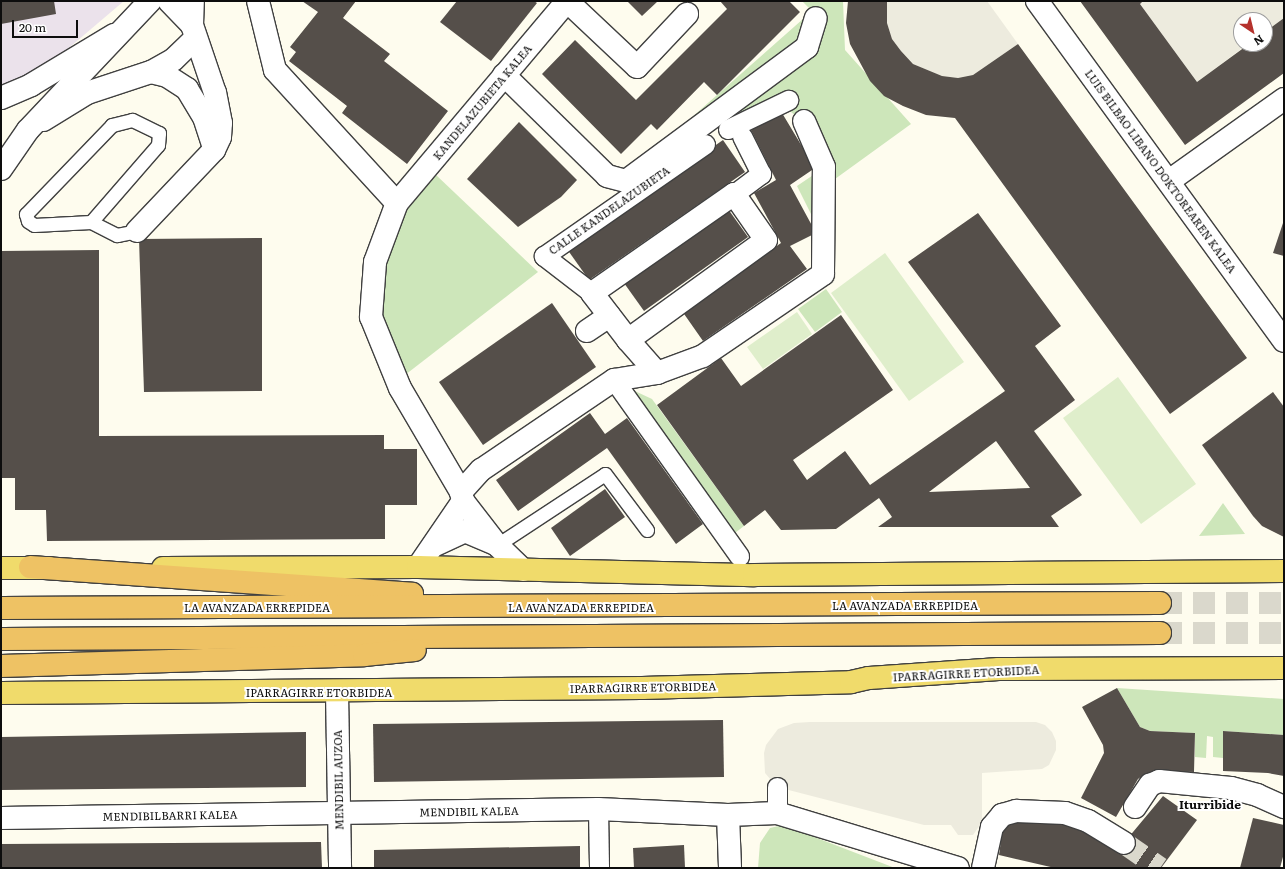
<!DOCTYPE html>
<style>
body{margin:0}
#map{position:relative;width:1285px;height:869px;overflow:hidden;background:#fefcee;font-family:Literata,serif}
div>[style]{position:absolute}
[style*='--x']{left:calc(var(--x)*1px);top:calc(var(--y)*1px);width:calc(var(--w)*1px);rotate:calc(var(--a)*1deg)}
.industrial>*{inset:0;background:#ebe2eb}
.green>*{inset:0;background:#cde6ba}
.pitch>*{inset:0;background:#dfeecb}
.plaza>*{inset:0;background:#edebde}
.building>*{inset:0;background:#554f4a}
.minor-tunnel>*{height:22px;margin-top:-11px;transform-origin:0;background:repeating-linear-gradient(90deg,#dad8cc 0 22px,transparent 0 33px)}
.trunk-tunnel>*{height:22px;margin-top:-11px;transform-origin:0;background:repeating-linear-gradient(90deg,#dad8cc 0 22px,transparent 0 33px)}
.roads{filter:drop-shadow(1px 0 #404040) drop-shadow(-1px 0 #404040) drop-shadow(0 1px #404040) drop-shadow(0 -1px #404040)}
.service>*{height:13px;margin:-6.5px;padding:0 6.5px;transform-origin:6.5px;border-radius:6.5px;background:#fff}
.pedestrian>*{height:19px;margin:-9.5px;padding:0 9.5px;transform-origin:9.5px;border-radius:9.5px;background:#fff}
.minor>*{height:22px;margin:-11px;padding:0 11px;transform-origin:11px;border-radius:11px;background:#fff}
.tertiary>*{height:22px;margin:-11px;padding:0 11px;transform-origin:11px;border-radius:11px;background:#fff}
.primary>*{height:22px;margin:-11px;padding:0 11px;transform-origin:11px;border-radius:11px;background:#f0db6b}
.trunk>*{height:22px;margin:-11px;padding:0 11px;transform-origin:11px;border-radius:11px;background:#eec264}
span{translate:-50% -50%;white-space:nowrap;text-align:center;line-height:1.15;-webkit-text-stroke:4px #fff;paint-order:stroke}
.street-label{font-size:11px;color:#0d0d0d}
.neighbourhood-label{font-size:12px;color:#0d0d0d;font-weight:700}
.frame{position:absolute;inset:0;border:2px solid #0d0d0d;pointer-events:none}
.north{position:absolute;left:1233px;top:12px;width:40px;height:40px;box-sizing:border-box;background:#fff;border:1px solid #9e9e9e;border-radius:50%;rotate:145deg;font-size:11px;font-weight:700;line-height:16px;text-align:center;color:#0d0d0d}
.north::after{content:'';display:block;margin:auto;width:14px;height:18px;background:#b5322d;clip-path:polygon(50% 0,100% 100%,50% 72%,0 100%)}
.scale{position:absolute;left:12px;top:20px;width:66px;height:18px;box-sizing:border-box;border:2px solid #0d0d0d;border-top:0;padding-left:5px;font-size:12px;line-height:14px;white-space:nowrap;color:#0d0d0d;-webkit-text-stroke:3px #fff;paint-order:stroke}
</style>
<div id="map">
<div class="industrial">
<i style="clip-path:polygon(1px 1px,124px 1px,44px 69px,1px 89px)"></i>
</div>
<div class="green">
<i style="clip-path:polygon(802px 1px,843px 1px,845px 50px,911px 124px,835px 179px,814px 220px,797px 186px,828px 165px,811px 128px,786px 108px,722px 124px,670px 157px,665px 141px,812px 11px)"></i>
<i style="clip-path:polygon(435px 174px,538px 272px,405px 375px,379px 314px,382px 260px,404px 207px)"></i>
<i style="clip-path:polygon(826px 289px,842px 312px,815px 332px,798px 309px)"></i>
<i style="clip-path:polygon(624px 386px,652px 399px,744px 526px,731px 536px)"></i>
<i style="clip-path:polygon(1223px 503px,1245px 534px,1199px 536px,1211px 520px)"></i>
<i style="clip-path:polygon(1117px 688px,1284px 699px,1284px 735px,1223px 731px,1223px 758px,1213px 757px,1213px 737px,1207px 736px,1206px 758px,1195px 757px,1195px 733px,1150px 731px,1140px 727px)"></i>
<i style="clip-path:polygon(783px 825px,895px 868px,758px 868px,760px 843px,770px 828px)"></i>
</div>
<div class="pitch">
<i style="clip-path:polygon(885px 253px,964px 362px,909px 401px,831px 293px)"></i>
<i style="clip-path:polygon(797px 312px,812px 334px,763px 369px,747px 347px)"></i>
<i style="clip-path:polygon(1118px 377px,1196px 484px,1141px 524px,1063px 418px)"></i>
</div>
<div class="plaza">
<i style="clip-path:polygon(887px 1px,987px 1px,1018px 44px,973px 75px,958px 78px,942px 76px,913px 64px,901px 51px,892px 39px,887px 23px)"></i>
<i style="clip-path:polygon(1144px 1px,1284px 1px,1284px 18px,1265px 32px,1265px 20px,1241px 20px,1241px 44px,1248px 44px,1197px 82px,1140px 4px)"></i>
<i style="clip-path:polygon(810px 722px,1036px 722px,1045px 725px,1052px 732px,1056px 741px,1056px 750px,1049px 765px,1042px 769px,982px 773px,982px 822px,973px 835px,958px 835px,951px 825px,924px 825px,777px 787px,765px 773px,764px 753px,766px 745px,778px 729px,794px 723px)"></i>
</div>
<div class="building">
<i style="clip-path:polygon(1px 1px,54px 1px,56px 14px,1px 24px)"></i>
<i style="clip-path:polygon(302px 1px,356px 1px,343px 18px,390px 54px,384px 61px,448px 111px,407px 164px,342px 113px,347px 106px,289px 61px,296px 52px,290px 47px,318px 12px)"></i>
<i style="clip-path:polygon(457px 1px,534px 1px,537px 3px,491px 61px,440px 22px)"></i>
<i style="clip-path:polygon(627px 1px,658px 1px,642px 16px)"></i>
<i style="clip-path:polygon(720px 1px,789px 1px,800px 12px,717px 95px,704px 82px,657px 130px,651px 124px,621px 154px,542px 74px,575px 40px,636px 100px,727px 9px)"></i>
<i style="clip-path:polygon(848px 1px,887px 1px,887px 23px,892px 39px,901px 51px,913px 64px,942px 76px,958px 78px,973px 75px,1018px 44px,1247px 358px,1170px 414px,955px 118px,926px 115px,903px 106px,884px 96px,870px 81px,850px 44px,846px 23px)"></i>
<i style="clip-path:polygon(1080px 1px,1143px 1px,1140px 4px,1197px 82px,1249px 44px,1265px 44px,1265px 32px,1284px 18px,1284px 73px,1185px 145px)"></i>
<i style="clip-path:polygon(782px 113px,815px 168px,790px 185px,816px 233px,790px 246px,807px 269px,703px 341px,682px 311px,781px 243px,754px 193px,776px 180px,751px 130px)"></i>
<i style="clip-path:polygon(519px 122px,577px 180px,561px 197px,518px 227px,467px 179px)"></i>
<i style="clip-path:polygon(723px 140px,745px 172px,589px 280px,567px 249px)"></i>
<i style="clip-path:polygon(728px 209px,748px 237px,644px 311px,624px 283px)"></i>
<i style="clip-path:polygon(evenodd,978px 213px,1061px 326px,1035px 346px,1075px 400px,1034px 431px,1082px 495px,1051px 516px,1059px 527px,878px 527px,892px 517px,879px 498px,836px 529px,781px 530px,765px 510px,744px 526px,657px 405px,721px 358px,741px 386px,841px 315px,893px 390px,793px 460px,807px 480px,845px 451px,870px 485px,1005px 391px,908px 262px,978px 213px,996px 441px,1030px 488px,929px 492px,996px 441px)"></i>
<i style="clip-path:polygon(1284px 220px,1284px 256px,1273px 253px)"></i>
<i style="clip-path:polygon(262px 238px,262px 391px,144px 392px,139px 239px)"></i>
<i style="clip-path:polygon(99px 250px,99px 436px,384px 435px,384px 449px,417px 449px,417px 505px,385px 505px,385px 539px,47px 541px,46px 510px,15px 510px,15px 478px,1px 478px,1px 251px)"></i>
<i style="clip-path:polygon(552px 303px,596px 367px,483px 445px,439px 382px)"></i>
<i style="clip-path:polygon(1273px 392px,1284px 407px,1284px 537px,1262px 526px,1253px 516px,1202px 445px)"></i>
<i style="clip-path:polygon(590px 413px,605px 434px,627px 418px,703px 524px,676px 544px,607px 448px,518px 511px,496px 480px)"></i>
<i style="clip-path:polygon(605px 489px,625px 517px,570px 556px,551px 528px)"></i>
<i style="clip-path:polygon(1117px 688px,1140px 727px,1150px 731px,1195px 733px,1194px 772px,1153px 771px,1145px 774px,1138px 779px,1116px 817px,1081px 798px,1104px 753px,1103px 745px,1082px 707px)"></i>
<i style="clip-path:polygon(723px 720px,724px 777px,374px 782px,373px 724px)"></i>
<i style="clip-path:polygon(1223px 731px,1284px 735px,1284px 776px,1268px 773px,1223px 771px)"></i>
<i style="clip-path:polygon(306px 732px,306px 787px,1px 790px,1px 737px)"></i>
<i style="clip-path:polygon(1163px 796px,1197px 820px,1161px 868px,1055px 868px,999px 855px,1004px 819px,1046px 820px,1071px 825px,1118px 850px)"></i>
<i style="clip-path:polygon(1253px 818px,1284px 825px,1284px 853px,1280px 868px,1240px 868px)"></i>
<i style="clip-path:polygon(321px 842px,322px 868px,1px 868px,1px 844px)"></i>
<i style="clip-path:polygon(684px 845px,685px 868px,634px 868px,633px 848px)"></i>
<i style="clip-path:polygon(580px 846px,580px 868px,374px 868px,374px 850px)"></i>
</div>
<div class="minor-tunnel">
<i style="--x:1124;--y:843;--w:44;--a:34.8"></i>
</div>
<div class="trunk-tunnel">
<i style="--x:1160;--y:603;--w:124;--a:0"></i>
<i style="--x:1160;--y:633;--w:124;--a:0"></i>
</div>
<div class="roads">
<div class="service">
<i style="--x:91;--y:222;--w:102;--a:-49"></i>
<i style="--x:158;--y:145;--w:12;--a:-85"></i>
<i style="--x:159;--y:133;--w:30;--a:-154"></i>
<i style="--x:132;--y:120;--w:21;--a:166"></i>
<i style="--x:112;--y:125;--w:124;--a:134"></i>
<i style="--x:26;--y:214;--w:7;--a:74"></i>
<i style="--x:28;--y:221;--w:7;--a:34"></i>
<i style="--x:34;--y:225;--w:57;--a:-3"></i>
<i style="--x:91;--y:222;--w:29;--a:27"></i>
<i style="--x:117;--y:235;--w:20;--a:-11"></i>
<i style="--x:497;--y:545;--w:129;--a:-33.3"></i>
<i style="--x:605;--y:474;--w:70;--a:53.1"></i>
</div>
<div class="pedestrian">
<i style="--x:728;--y:129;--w:67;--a:-25.8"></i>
<i style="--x:734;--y:194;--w:34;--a:-37"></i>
<i style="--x:761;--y:174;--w:42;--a:-116.6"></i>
<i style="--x:592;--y:293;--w:61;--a:-142.4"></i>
<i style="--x:544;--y:256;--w:196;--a:-34.8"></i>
<i style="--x:614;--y:380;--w:216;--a:54.6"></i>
<i style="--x:598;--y:809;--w:59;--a:89"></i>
<i style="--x:777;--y:813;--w:26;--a:-90"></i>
</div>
<div class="minor">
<i style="--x:169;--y:1;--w:33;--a:46"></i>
<i style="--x:258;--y:1;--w:71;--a:76.2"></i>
<i style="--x:275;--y:70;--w:180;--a:47.5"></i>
<i style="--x:567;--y:1;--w:96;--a:43.3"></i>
<i style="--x:637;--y:67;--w:73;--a:-46.7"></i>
<i style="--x:1037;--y:1;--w:420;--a:54"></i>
<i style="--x:151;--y:72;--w:16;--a:14"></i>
<i style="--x:167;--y:76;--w:24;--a:33"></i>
<i style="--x:187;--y:89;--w:33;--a:59"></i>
<i style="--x:204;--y:117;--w:33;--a:72"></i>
<i style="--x:504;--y:75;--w:144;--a:44.4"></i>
<i style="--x:607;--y:176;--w:20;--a:15"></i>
<i style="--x:626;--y:181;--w:225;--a:-36.5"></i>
<i style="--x:807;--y:47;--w:30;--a:-73"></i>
<i style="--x:1;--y:98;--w:33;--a:-23"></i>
<i style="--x:31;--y:85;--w:97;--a:-31.1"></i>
<i style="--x:43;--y:120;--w:52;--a:-31.5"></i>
<i style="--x:87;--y:93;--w:67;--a:-18.2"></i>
<i style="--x:151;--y:72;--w:25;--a:-29"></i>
<i style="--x:173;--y:60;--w:30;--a:-44"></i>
<i style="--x:1169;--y:181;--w:141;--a:-35.5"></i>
<i style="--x:137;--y:231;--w:112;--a:-46.5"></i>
<i style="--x:214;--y:150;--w:14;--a:-65"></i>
<i style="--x:220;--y:137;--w:14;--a:-86"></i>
<i style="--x:221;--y:123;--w:31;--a:-101"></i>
<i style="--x:215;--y:93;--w:72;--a:-108.7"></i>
<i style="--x:192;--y:25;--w:24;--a:-88"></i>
<i style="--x:587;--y:331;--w:27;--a:-34"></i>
<i style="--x:628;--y:340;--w:170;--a:-35.9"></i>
<i style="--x:766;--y:240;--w:56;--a:-124.8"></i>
<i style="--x:734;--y:194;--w:173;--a:145.1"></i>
<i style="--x:592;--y:293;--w:59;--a:52.5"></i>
<i style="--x:628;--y:340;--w:44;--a:48.7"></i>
<i style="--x:461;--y:492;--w:30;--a:-48"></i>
<i style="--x:481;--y:470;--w:161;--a:-34.1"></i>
<i style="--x:614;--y:380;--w:44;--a:-9.2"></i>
<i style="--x:657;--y:373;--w:49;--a:-20.3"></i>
<i style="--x:703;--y:356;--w:145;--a:-34.3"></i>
<i style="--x:823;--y:274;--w:107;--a:-89.5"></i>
<i style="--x:824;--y:167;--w:50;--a:-113.5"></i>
<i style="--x:433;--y:546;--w:35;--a:-25"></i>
<i style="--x:465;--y:531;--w:34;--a:23"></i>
<i style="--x:418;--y:567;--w:80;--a:-55.7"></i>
<i style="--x:523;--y:570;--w:36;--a:-136"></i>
<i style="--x:497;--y:545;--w:56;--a:-127.7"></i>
<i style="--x:463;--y:501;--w:9;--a:-103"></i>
<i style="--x:461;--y:492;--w:121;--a:-120.4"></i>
<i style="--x:400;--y:388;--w:77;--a:-112.2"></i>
<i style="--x:371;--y:317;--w:55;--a:-85.8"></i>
<i style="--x:375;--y:262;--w:63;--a:-69.6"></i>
<i style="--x:397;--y:203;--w:264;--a:-49.9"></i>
<i style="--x:337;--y:692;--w:176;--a:89"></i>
<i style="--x:1135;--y:807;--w:27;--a:-56"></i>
<i style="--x:1150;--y:785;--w:10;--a:-24"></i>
<i style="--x:1159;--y:781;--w:72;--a:5.6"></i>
<i style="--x:1231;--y:788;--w:27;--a:15"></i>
<i style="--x:1257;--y:795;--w:30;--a:24"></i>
<i style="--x:728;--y:815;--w:53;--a:87.8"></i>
<i style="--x:1;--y:818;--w:597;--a:-0.86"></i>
<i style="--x:598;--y:809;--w:130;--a:2.6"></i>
<i style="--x:728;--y:815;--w:49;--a:-2.3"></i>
<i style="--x:777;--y:813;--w:189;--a:16.9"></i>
<i style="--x:983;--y:868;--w:42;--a:-77.6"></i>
<i style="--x:992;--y:827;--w:16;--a:-50"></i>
<i style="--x:1002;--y:815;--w:15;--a:-16"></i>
<i style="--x:1016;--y:811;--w:49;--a:2.3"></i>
<i style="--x:1065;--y:813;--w:24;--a:19"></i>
<i style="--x:1088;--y:821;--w:42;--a:31.4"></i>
</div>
<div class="tertiary">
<i style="--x:1;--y:169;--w:47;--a:-55.3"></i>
<i style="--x:28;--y:130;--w:178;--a:-46.6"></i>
</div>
<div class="primary">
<i style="--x:1;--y:568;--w:48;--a:0"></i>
<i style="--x:163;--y:568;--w:255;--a:-0.2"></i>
<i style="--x:418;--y:567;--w:336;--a:1.4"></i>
<i style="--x:754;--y:575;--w:530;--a:-0.43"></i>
<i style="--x:1;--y:693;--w:641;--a:-0.45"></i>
<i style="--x:642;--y:688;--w:209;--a:-1.6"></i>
<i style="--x:851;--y:682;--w:18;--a:-13"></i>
<i style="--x:869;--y:678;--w:130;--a:-4"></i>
<i style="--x:999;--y:669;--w:285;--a:-0.2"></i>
</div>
<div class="trunk">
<i style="--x:30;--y:567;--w:383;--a:4"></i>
<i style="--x:1;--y:608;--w:1159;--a:-0.25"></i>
<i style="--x:1;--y:639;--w:1159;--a:-0.3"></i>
<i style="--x:1;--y:666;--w:363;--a:-1.7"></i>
<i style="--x:364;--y:655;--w:51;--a:-5.6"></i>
</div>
</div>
<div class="street-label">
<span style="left:482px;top:102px;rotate:-50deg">KANDELAZUBIETA KALEA</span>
<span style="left:1161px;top:171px;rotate:54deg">LUIS BILBAO LIBANO DOKTOREAREN KALEA</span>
<span style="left:609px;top:210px;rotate:-35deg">CALLE KANDELAZUBIETA</span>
<span style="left:905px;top:605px">LA AVANZADA ERREPIDEA</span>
<span style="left:257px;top:607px">LA AVANZADA ERREPIDEA</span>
<span style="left:581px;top:607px">LA AVANZADA ERREPIDEA</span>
<span style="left:966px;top:673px;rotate:-3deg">IPARRAGIRRE ETORBIDEA</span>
<span style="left:643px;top:687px;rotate:-1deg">IPARRAGIRRE ETORBIDEA</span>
<span style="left:319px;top:692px">IPARRAGIRRE ETORBIDEA</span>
<span style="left:338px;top:780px;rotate:-91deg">MENDIBIL AUZOA</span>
<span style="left:469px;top:811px;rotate:-1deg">MENDIBIL KALEA</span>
<span style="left:170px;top:815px;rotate:-1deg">MENDIBILBARRI KALEA</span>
</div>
<div class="neighbourhood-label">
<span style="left:1210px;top:805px">Iturribide</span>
</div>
<div class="frame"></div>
<div class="north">N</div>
<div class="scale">20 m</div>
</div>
